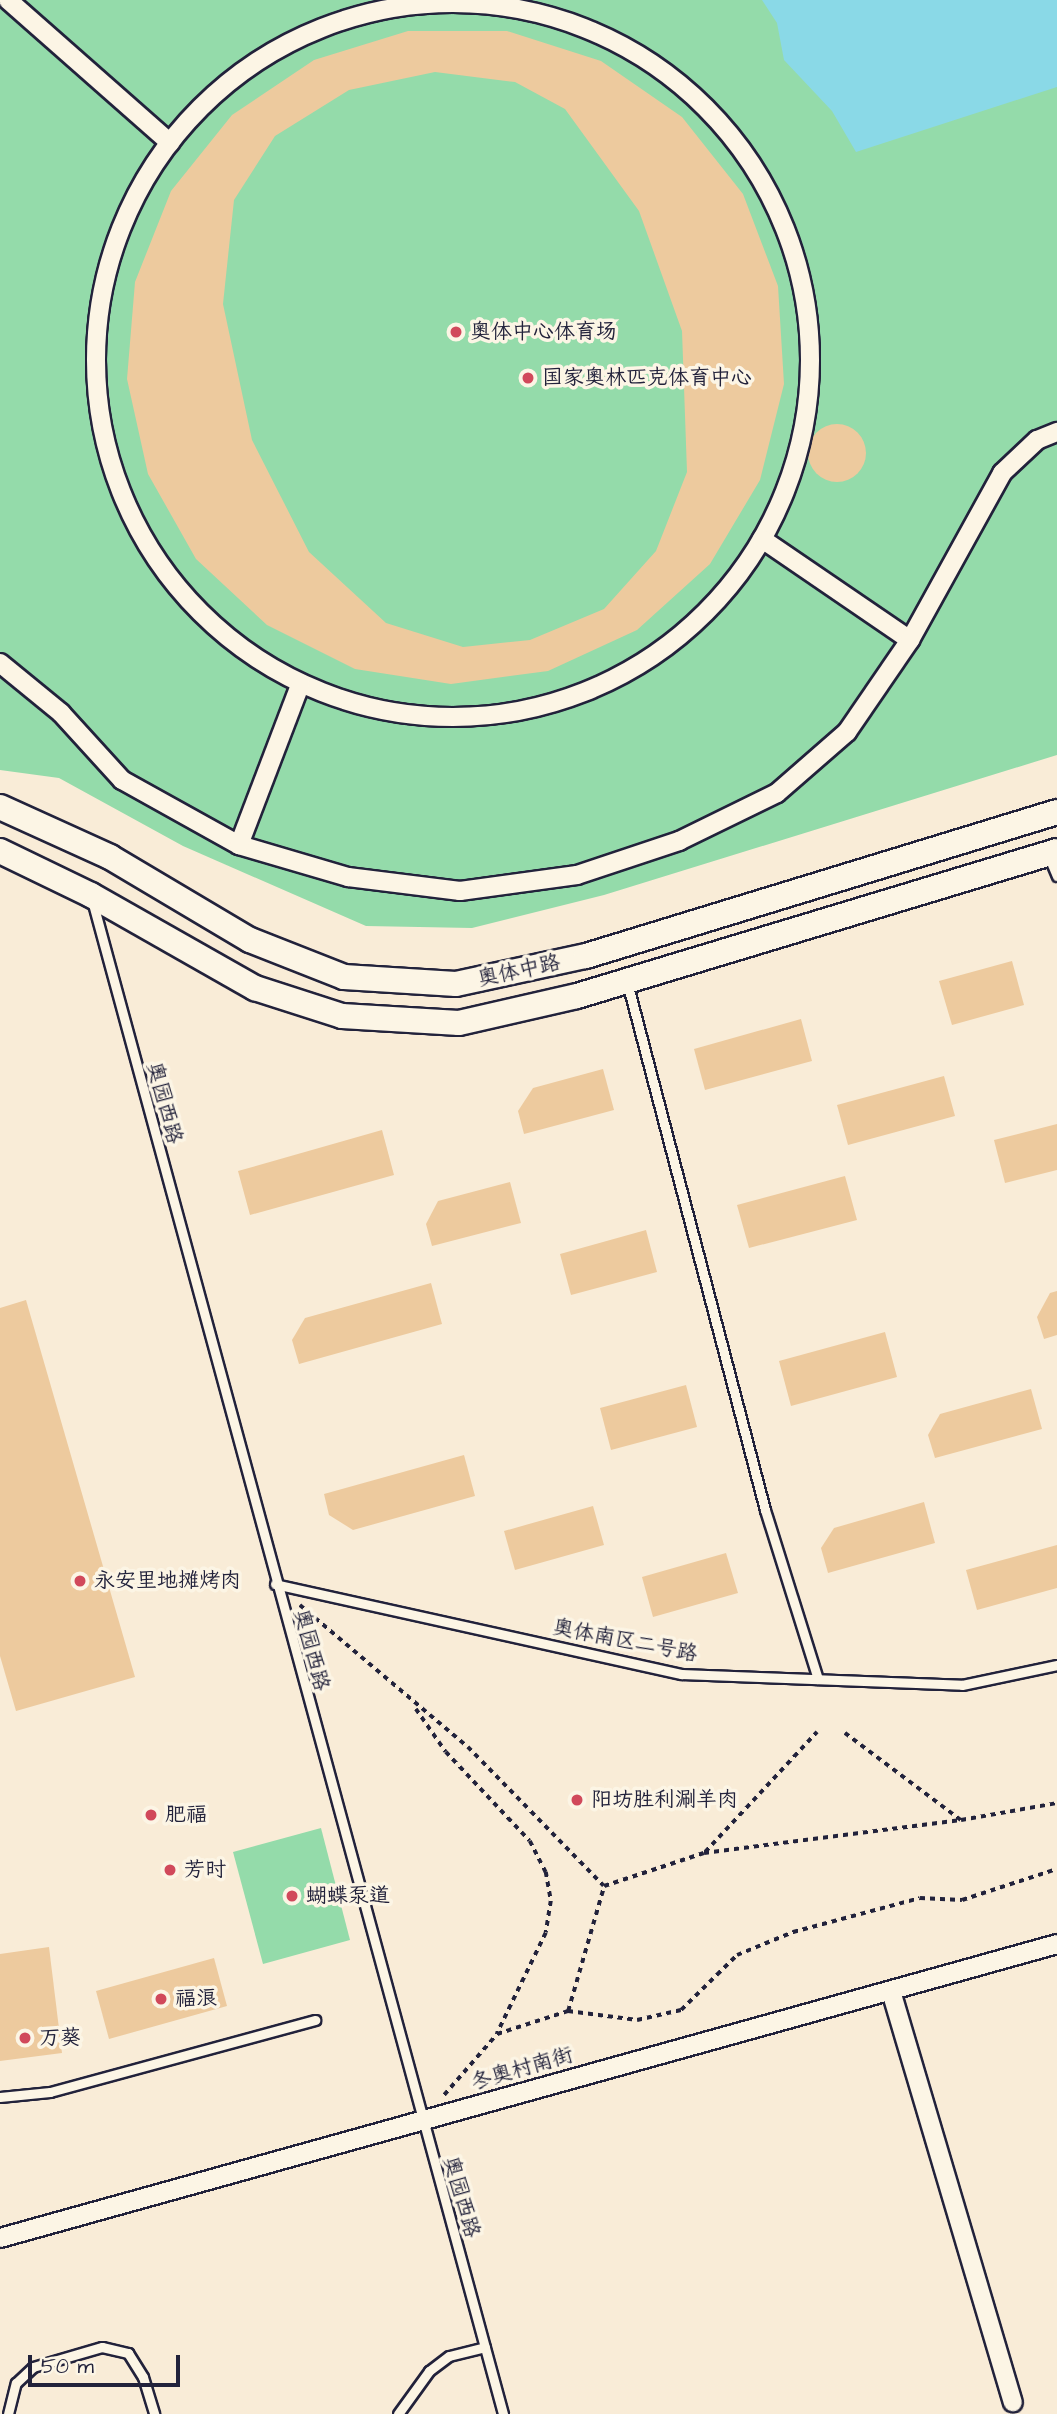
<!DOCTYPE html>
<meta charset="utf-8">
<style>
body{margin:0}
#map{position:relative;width:1057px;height:2414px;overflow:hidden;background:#f9ecd7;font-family:"Architects Daughter","LXGW WenKai TC",sans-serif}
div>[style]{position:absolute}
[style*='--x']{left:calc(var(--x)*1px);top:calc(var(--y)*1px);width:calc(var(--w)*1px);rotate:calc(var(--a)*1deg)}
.green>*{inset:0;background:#94dbaa}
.water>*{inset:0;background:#8ad9e7}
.building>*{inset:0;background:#edca9e}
.round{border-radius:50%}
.path>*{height:3.5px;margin-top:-1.75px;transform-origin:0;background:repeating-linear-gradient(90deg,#22223b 0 5px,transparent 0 10px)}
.roads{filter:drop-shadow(2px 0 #22223b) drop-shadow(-2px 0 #22223b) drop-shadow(0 2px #22223b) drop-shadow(0 -2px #22223b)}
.lane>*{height:9px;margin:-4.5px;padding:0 4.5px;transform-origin:4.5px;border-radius:4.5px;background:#fcf5e5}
.street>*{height:18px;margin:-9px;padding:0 9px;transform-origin:9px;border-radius:9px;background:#fcf5e5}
.street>.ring{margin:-9px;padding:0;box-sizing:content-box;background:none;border:18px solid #fcf5e5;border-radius:50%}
.secondary>*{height:24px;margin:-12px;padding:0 12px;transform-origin:12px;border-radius:12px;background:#fcf5e5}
.dots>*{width:19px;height:19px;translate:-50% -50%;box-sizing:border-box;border:4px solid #fcf5e5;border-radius:50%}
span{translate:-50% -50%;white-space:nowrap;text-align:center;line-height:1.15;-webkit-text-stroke:7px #fcf5e5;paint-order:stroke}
.poi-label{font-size:21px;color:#22223b}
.left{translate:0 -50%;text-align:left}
.street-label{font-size:21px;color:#22223b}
.scale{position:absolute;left:28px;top:2355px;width:152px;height:32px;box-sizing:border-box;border:4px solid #22223b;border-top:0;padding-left:9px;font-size:21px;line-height:24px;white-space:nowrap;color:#22223b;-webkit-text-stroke:5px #fcf5e5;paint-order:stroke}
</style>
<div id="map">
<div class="green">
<i style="clip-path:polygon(0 0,1057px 0,1057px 755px,604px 895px,472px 928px,366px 926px,183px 846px,59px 778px,0 770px)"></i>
<i style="clip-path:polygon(321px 1828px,350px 1940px,263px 1964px,233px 1852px)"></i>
</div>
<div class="water">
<i style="clip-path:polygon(762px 0,1057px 0,1057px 87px,856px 152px,832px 111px,784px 60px,777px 23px)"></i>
</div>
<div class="building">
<i style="clip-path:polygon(evenodd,408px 31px,507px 31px,601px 61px,682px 117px,743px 194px,778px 286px,784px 384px,760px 480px,710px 564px,637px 630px,548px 671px,451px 684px,355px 669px,267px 625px,196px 559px,148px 474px,127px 379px,135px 282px,171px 191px,232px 115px,314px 60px,408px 31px,435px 72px,515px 82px,565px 109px,639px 211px,682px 331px,687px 472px,656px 551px,604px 609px,530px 640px,463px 647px,386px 623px,309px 552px,252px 440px,223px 304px,234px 200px,275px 136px,349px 90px,435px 72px)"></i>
<i class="round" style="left:808px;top:424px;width:58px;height:58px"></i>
<i style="clip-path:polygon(1012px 961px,1024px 1005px,952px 1025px,939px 981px)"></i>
<i style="clip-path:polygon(801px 1019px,812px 1061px,705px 1090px,694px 1049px)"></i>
<i style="clip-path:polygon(603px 1069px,614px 1110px,524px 1134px,518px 1111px,533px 1088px)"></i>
<i style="clip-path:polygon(944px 1076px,955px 1116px,848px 1145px,837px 1105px)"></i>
<i style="clip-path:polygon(1057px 1124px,1057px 1170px,1005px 1183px,994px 1140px)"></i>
<i style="clip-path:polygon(382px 1130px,394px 1175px,250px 1215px,238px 1171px)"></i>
<i style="clip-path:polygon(845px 1176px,857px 1220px,749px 1248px,737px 1205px)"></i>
<i style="clip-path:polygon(510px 1182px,521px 1223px,432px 1246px,426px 1224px,438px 1201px)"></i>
<i style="clip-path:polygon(646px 1230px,657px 1272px,571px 1295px,560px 1254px)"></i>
<i style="clip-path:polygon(431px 1283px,442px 1324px,299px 1364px,292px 1340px,305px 1318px)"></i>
<i style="clip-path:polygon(1057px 1291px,1057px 1335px,1044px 1339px,1037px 1317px,1050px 1293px)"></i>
<i style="clip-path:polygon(26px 1300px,135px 1677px,16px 1711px,0 1656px,0 1308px)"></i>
<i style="clip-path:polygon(885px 1332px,897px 1377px,791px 1406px,779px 1361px)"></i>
<i style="clip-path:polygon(686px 1385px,697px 1427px,611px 1450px,600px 1408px)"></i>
<i style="clip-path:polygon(1031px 1389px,1042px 1429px,935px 1458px,928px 1435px,940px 1414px)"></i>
<i style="clip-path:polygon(464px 1455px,475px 1496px,353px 1530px,329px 1515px,324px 1494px)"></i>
<i style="clip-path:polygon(924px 1502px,935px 1543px,828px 1573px,821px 1548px,834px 1528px)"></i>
<i style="clip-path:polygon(593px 1506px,604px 1545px,515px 1570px,504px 1531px)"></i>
<i style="clip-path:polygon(1057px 1545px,1057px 1588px,977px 1610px,966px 1570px)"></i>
<i style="clip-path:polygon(726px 1553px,738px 1593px,653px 1617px,642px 1577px)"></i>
<i style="clip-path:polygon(49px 1947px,62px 2053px,0 2061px,0 1954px)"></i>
<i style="clip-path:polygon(214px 1958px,227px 2006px,109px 2039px,96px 1991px)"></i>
</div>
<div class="path">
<i style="--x:300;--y:1605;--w:220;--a:40.2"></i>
<i style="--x:468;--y:1747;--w:194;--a:45.6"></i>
<i style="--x:604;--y:1886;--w:105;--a:-18.3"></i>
<i style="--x:704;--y:1853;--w:259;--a:-7.3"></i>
<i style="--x:961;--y:1820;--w:97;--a:-10"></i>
<i style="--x:416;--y:1709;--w:52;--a:55.1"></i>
<i style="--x:446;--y:1752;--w:122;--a:46.7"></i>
<i style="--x:530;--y:1841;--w:35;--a:63"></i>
<i style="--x:546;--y:1872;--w:29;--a:80"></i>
<i style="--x:551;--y:1901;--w:32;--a:99"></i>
<i style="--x:546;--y:1933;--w:112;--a:115.9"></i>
<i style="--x:845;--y:1733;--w:145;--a:36.9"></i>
<i style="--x:705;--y:1852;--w:164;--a:-47"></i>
<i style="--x:568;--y:2011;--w:130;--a:-73.9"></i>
<i style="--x:444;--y:2095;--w:81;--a:-49"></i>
<i style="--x:497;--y:2034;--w:75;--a:-17.9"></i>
<i style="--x:568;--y:2011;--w:70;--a:7.4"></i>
<i style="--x:637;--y:2020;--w:45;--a:-12.8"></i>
<i style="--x:681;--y:2010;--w:78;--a:-44.5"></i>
<i style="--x:737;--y:1955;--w:61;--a:-22.3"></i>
<i style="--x:793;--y:1932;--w:131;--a:-15"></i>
<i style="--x:920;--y:1898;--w:42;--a:2.7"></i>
<i style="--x:962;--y:1900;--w:100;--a:-18.1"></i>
</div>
<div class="roads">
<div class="lane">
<i style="--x:1048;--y:855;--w:23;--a:67"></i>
<i style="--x:92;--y:900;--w:1569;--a:74.81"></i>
<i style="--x:627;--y:982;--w:546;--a:75.35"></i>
<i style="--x:765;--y:1510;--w:177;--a:72.6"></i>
<i style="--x:275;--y:1584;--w:416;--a:12.5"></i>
<i style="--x:681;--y:1674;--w:281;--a:2.2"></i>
<i style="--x:962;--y:1685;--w:97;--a:-11.9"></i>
<i style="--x:0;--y:2097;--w:50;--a:-5.7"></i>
<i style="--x:50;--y:2092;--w:275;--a:-15.2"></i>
<i style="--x:8;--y:2414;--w:32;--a:-76"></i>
<i style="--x:16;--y:2383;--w:23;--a:-43"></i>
<i style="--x:33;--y:2367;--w:72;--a:-16.2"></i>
<i style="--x:102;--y:2347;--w:27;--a:13"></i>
<i style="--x:128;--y:2353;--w:28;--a:58"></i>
<i style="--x:143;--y:2377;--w:39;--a:73"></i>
<i style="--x:398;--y:2414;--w:53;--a:-54.2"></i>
<i style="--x:429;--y:2371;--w:25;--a:-37"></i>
<i style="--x:449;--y:2356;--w:37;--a:-14"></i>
</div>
<div class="street">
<i style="--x:8;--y:0;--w:216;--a:41.4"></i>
<i class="ring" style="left:96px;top:3px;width:696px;height:696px"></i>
<i style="--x:762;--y:539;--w:179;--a:34.3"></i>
<i style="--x:0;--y:663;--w:79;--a:39.3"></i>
<i style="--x:61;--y:713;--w:91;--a:47.7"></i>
<i style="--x:122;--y:780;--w:134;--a:29.1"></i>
<i style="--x:239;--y:845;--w:114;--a:16.4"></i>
<i style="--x:348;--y:877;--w:113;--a:7.1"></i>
<i style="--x:460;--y:891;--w:118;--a:-7.8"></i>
<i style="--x:577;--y:875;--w:108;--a:-18.4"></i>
<i style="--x:679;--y:841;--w:109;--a:-26.1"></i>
<i style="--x:777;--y:793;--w:93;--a:-41.1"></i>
<i style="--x:847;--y:732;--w:112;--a:-55.6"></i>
<i style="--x:910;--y:640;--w:191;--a:-61.1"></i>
<i style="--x:1002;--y:473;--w:48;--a:-43.3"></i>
<i style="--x:1037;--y:440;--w:22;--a:-22"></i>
<i style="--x:239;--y:845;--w:173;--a:-69.1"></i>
<i style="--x:891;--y:1991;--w:429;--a:73.5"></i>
<i style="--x:0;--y:2238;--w:1097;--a:-15.54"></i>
</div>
<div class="secondary">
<i style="--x:0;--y:807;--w:121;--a:24.4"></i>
<i style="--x:110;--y:857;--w:163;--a:30.7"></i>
<i style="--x:250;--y:940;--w:101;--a:21.5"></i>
<i style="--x:344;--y:977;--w:112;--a:3.6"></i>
<i style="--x:456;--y:984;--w:133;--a:-12.2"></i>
<i style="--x:586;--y:956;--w:493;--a:-17"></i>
<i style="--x:0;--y:851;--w:101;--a:25.8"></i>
<i style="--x:91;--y:895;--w:189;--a:29.6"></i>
<i style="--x:255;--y:988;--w:91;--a:17.8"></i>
<i style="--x:342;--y:1016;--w:117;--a:3.4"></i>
<i style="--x:459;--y:1023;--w:121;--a:-12.9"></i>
<i style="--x:577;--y:996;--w:501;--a:-16.81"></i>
</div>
</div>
<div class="dots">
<i style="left:456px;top:332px;background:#d1495b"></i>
<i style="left:528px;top:378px;background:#d1495b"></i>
<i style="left:80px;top:1581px;background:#d1495b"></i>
<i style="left:577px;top:1800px;background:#d1495b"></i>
<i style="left:151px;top:1815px;background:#d1495b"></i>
<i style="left:170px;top:1870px;background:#d1495b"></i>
<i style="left:292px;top:1896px;background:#d1495b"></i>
<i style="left:161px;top:1999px;background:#d1495b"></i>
<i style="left:25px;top:2038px;background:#d1495b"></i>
</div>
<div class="poi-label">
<span class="left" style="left:470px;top:332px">奥体中心体育场</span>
<span class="left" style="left:542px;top:378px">国家奥林匹克体育中心</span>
<span class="left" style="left:94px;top:1581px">永安里地摊烤肉</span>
<span class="left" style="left:591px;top:1800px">阳坊胜利涮羊肉</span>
<span class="left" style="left:165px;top:1815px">肥福</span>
<span class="left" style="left:184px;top:1870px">芳时</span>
<span class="left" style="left:306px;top:1896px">蝴蝶泵道</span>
<span class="left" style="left:175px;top:1999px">福浪</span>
<span class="left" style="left:39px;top:2038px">万葵</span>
</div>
<div class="street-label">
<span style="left:519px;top:971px;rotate:-12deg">奥体中路</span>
<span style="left:164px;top:1103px;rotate:75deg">奥园西路</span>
<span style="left:625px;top:1641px;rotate:11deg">奥体南区二号路</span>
<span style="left:311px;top:1650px;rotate:75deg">奥园西路</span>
<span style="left:522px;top:2069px;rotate:-16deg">冬奥村南街</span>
<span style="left:461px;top:2197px;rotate:74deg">奥园西路</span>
</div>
<div class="scale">50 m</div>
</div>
